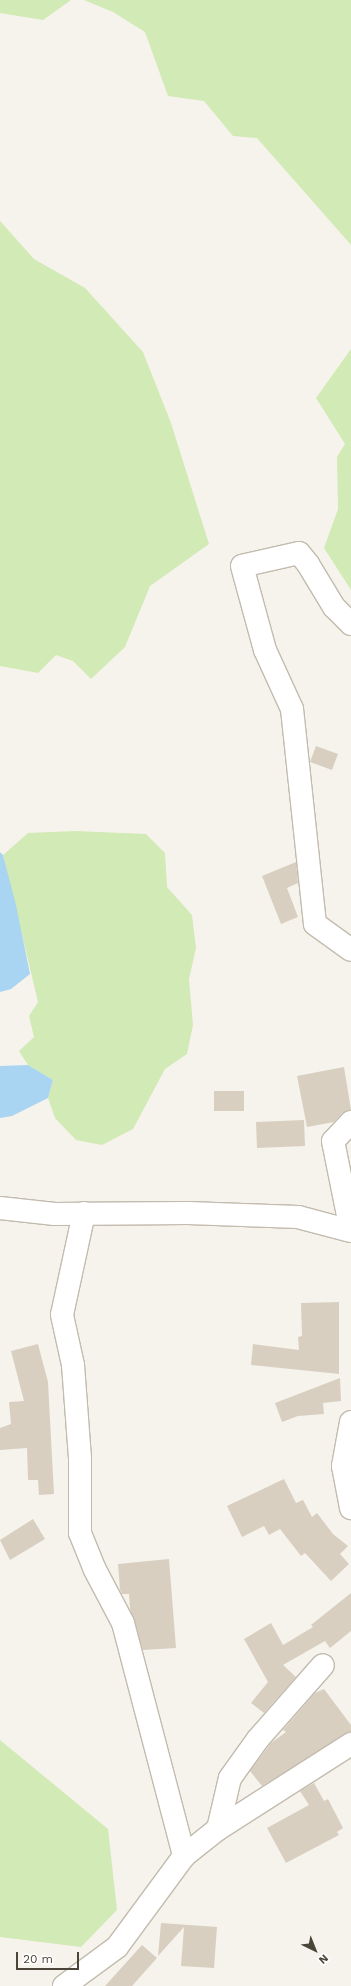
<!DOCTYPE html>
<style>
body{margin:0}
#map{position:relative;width:351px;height:1986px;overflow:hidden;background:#f6f3ec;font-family:"Work Sans",sans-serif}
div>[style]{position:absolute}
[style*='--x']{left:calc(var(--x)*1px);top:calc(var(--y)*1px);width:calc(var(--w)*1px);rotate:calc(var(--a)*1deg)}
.green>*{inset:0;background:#d2eab5}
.water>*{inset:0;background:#a9d4f2}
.building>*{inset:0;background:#d8cfc1}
.roads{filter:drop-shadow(1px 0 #c2bbae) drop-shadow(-1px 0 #c2bbae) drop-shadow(0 1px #c2bbae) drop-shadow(0 -1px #c2bbae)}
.minor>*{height:22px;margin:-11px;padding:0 11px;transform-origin:11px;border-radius:11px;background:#fff}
span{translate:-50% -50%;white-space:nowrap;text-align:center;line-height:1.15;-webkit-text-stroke:3.5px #fff;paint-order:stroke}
.north{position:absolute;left:295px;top:1930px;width:40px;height:40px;-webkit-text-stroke:3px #fff;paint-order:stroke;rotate:137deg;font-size:11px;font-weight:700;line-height:16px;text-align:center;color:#4b4439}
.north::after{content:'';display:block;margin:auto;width:14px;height:18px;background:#4b4439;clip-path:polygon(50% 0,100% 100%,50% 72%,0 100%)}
.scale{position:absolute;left:16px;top:1952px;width:63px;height:18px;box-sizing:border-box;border:2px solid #4b4439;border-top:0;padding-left:5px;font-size:12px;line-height:14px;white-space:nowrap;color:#4b4439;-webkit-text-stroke:3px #fff;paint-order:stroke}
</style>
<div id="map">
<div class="green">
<i style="clip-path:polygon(0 0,71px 0,43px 20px,0 13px)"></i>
<i style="clip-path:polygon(84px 0,351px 0,351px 245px,257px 138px,233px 136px,204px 101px,168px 96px,145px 32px,113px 12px)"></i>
<i style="clip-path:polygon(0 221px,34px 259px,85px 288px,143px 352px,171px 423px,209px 544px,150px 586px,125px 647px,91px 679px,73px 661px,56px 655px,38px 673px,0 666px)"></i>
<i style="clip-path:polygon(351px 349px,351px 590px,324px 548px,338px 509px,337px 457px,345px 444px,316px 398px)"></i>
<i style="clip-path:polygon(75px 831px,146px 834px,165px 853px,167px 887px,192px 915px,196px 948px,189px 979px,193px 1025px,187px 1054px,165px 1069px,133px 1129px,102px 1145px,76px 1140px,55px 1118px,48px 1098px,53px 1080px,28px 1065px,19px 1051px,34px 1037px,29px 1016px,38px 1002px,3px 855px,28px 833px)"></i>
<i style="clip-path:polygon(0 1740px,108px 1829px,117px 1910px,81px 1947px,0 1937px)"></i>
</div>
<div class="water">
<i style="clip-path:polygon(0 852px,3px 855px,16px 905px,30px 974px,11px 989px,0 992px)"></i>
<i style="clip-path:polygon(28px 1065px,53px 1080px,48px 1098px,12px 1116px,0 1118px,0 1066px)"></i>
</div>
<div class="building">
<i style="clip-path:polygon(316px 746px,338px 754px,332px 770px,310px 762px)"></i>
<i style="clip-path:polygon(296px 862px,298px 883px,287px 888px,298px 917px,281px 924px,262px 876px)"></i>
<i style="clip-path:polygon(344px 1067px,351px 1110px,342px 1113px,334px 1122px,307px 1127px,297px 1076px)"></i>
<i style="clip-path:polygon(214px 1091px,244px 1091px,244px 1111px,214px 1111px)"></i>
<i style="clip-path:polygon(304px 1120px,305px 1146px,257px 1148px,256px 1122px)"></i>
<i style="clip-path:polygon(339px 1302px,339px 1374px,251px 1365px,253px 1344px,299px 1350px,298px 1337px,302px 1336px,301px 1303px)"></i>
<i style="clip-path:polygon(38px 1344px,48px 1382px,54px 1494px,39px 1495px,38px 1480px,28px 1480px,27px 1448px,0 1450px,0 1428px,11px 1424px,9px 1402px,24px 1401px,11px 1351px)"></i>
<i style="clip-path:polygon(340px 1378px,341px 1401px,323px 1403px,324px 1414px,298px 1416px,282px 1422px,275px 1403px)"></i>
<i style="clip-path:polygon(284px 1479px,296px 1503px,303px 1500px,312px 1517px,317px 1513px,333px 1534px,348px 1546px,340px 1554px,349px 1564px,331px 1581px,305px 1553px,301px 1556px,280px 1529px,269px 1535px,264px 1526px,242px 1537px,227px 1506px)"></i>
<i style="clip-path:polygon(33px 1519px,45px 1539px,10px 1560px,0 1540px)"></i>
<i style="clip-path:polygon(169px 1559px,176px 1648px,143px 1650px,130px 1609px,129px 1594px,122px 1594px,120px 1590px,118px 1564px)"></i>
<i style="clip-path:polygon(351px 1593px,351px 1631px,330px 1648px,325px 1641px,283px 1665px,296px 1677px,264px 1713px,251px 1703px,268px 1682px,244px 1639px,271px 1623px,283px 1645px,313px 1627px,311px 1625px)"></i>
<i style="clip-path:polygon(324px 1689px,351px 1725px,351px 1732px,262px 1786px,250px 1771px,271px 1743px,286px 1732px,283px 1730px,315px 1693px)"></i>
<i style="clip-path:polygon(314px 1783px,324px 1801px,328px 1799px,343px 1828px,337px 1832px,339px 1835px,286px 1863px,267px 1828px,309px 1805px,300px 1791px)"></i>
<i style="clip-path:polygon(161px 1923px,217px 1927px,214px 1968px,181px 1966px,184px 1927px,158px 1956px)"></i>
<i style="clip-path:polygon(142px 1945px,157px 1958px,132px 1986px,105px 1986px)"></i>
</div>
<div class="roads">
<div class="minor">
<i style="--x:351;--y:624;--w:24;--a:-135"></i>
<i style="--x:334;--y:607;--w:50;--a:-121.2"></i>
<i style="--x:308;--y:564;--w:14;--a:-129"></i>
<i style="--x:299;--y:553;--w:58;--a:167.2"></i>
<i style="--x:242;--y:566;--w:87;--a:74.7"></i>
<i style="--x:265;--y:650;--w:65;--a:65.4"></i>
<i style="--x:292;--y:709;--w:216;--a:83.9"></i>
<i style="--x:315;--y:924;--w:44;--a:35.8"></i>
<i style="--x:351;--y:1122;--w:26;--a:133"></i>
<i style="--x:333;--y:1141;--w:91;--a:78.6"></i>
<i style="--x:0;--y:1208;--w:55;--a:6.2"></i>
<i style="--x:55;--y:1214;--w:133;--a:-0.4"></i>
<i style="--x:188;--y:1213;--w:110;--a:2.1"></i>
<i style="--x:298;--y:1217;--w:55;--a:14.8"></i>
<i style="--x:84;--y:1213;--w:104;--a:102.2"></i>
<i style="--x:62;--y:1315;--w:51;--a:77.6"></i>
<i style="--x:73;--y:1365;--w:94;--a:85.7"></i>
<i style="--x:80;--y:1459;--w:74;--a:90"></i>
<i style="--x:80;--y:1533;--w:38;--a:68"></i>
<i style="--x:94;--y:1568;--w:62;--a:62.2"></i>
<i style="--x:123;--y:1623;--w:241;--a:75.3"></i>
<i style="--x:351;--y:1422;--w:45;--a:100.3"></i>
<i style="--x:343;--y:1466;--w:43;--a:79.2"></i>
<i style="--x:218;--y:1829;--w:52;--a:-76.8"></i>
<i style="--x:230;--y:1778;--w:48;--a:-54.3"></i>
<i style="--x:258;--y:1739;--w:98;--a:-48.7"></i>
<i style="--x:64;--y:1986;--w:66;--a:-36.3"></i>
<i style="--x:117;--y:1947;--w:113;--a:-53.6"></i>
<i style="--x:184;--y:1856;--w:43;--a:-38.5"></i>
<i style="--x:218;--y:1829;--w:158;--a:-32.6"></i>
</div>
</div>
<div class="north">N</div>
<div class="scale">20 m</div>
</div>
